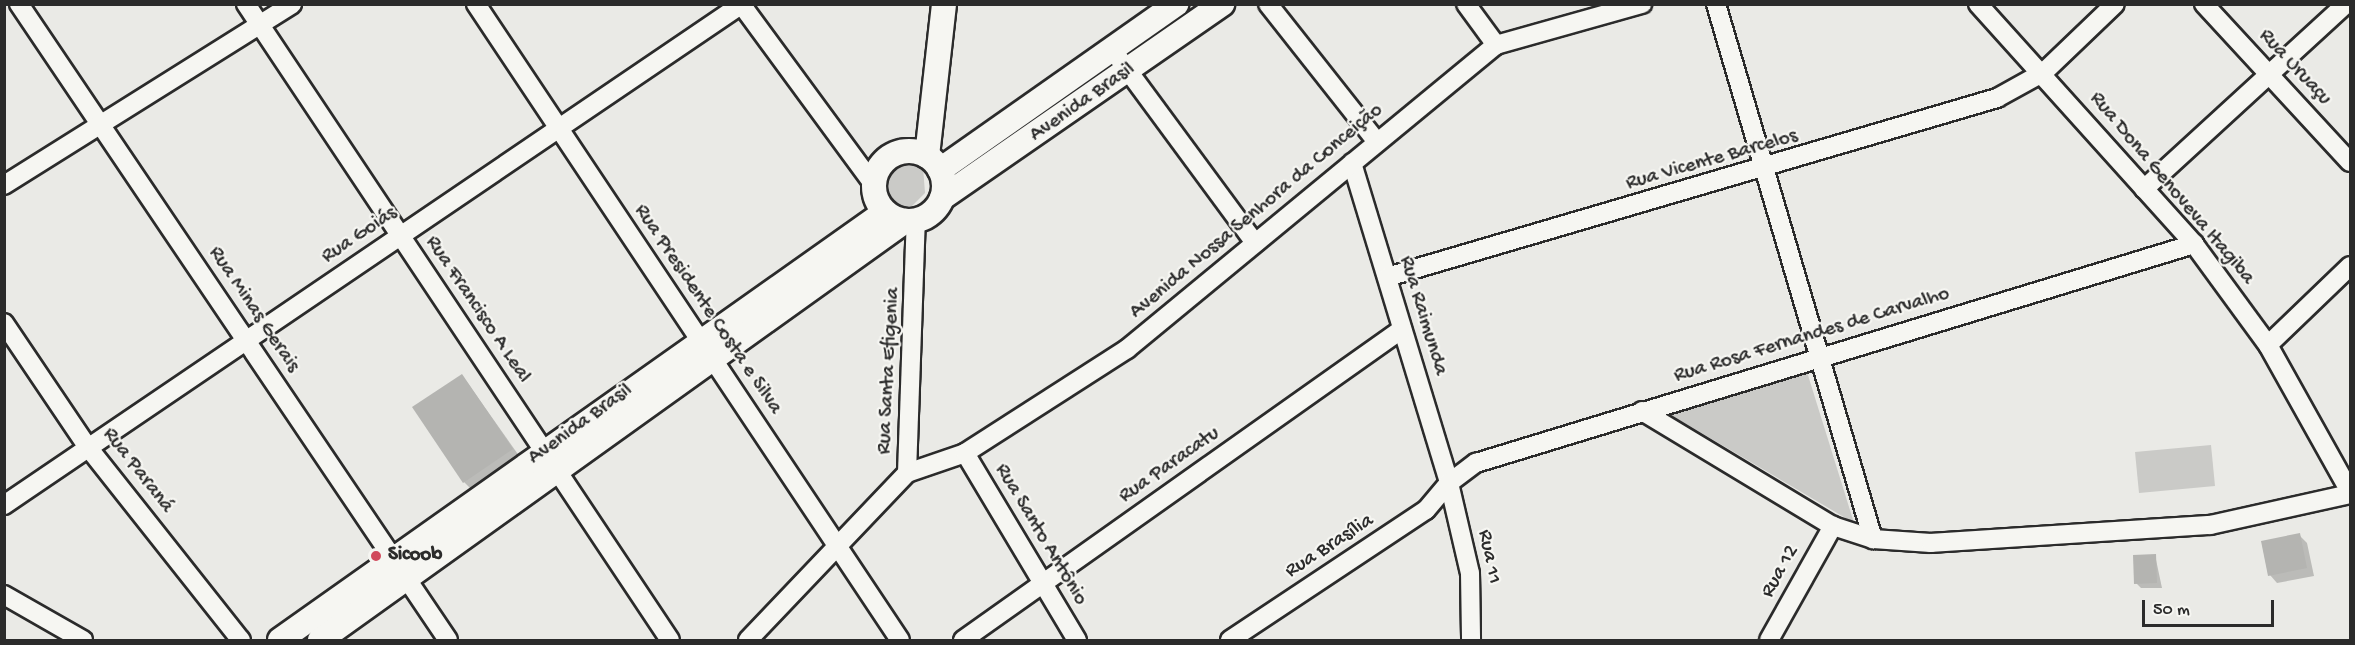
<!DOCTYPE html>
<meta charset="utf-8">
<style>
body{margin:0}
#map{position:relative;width:2355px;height:645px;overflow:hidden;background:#eaeae6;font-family:"Gochi Hand",sans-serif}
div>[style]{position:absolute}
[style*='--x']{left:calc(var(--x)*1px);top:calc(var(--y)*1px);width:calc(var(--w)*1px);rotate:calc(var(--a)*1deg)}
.green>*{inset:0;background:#cacac7}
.shadow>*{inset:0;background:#0003}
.building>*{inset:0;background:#b4b4b1}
.roads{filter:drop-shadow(2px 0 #2b2b2b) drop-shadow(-2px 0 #2b2b2b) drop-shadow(0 2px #2b2b2b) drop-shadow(0 -2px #2b2b2b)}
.street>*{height:18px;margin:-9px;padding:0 9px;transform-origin:9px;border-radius:9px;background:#f6f6f2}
.secondary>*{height:24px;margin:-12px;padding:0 12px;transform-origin:12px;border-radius:12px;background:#f6f6f2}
.secondary>.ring{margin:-12px;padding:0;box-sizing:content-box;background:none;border:24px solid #f6f6f2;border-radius:50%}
.dots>*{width:16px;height:16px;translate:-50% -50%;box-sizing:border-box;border:3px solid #f6f6f2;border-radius:50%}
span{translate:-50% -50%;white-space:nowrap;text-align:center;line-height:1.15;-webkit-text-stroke:4.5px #f6f6f2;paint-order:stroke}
.street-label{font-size:21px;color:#2b2b2b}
.poi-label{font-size:21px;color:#2b2b2b;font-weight:700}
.left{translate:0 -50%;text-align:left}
.frame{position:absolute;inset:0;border:6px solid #2b2b2b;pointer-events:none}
.scale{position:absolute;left:2142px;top:600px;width:132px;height:27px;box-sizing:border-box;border:3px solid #2b2b2b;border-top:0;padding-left:8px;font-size:18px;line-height:21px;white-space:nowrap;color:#2b2b2b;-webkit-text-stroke:4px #f6f6f2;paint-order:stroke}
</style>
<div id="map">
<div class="green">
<i style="clip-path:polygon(908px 154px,923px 167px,925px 193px,912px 206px,900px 206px,888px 202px,878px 182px,882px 172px)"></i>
<i style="clip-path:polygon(1807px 372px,1854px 523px,1671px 415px)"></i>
<i style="clip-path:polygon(2211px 445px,2215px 486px,2139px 493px,2135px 452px)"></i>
</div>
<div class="shadow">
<i style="clip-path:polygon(462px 375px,522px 460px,474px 492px,464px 482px)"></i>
<i style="clip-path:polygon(2299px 535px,2307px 543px,2314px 576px,2277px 583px,2270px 575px)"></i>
<i style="clip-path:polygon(2155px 555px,2162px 588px,2141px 588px,2136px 583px)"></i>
</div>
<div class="building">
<i style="clip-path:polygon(462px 374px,513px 449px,463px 483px,412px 407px)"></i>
<i style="clip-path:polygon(2300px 533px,2307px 568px,2268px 576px,2261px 541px)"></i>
<i style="clip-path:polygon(2156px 554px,2157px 583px,2134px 584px,2133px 555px)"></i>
</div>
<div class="roads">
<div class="street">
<i style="--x:19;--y:4;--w:767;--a:56"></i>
<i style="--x:246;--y:4;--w:764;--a:56.31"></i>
<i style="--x:476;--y:4;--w:764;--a:56.31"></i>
<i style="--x:741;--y:4;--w:223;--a:53.7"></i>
<i style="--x:1268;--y:4;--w:176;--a:51.7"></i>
<i style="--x:1466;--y:4;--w:51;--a:53.8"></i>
<i style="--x:1716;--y:4;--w:558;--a:73.65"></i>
<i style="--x:1978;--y:4;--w:323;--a:48"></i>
<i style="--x:2194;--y:244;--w:125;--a:53.8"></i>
<i style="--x:2268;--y:345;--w:168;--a:60.8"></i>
<i style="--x:2204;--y:4;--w:215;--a:47.3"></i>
<i style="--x:1112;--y:49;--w:241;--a:53.6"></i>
<i style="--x:1352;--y:163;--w:334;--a:73.1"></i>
<i style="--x:1449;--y:483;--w:92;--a:76.9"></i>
<i style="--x:1470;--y:573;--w:67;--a:89.1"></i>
<i style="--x:4;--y:185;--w:340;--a:-32.1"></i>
<i style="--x:2144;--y:189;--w:274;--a:-42.5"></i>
<i style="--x:1387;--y:277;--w:636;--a:-16.35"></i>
<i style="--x:1997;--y:98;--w:54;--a:-29"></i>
<i style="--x:2044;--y:72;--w:98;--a:-43.8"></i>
<i style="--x:4;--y:323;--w:148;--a:56"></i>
<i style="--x:87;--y:446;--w:248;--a:51.6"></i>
<i style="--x:2268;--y:345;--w:114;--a:-43.9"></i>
<i style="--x:1642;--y:411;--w:223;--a:31.1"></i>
<i style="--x:1833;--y:526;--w:42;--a:18"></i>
<i style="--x:1873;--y:539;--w:58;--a:3.9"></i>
<i style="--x:1931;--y:543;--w:280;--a:-3.7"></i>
<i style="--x:2210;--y:525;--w:143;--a:-12.5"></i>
<i style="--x:965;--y:453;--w:218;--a:59.1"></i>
<i style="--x:907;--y:473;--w:61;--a:-19"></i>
<i style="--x:965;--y:453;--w:193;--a:-32.7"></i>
<i style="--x:1127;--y:349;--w:478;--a:-39.5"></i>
<i style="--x:1496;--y:45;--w:152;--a:-15.7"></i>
<i style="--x:4;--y:505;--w:892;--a:-34.17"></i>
<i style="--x:4;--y:595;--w:91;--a:29.7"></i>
<i style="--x:748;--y:640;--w:231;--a:-46.4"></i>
<i style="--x:907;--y:473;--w:253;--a:-88"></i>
<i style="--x:963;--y:640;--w:538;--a:-35.31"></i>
<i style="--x:1230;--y:640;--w:235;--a:-33.6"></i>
<i style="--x:1426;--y:510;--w:35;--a:-50"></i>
<i style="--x:1449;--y:483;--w:34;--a:-37"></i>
<i style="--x:1476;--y:463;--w:751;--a:-16.96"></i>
<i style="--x:1769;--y:640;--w:131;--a:-60.7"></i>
</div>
<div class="secondary">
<i class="ring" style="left:874px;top:151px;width:46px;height:46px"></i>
<i style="--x:927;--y:156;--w:153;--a:-83.6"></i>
<i style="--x:940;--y:170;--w:289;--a:-35.1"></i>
<i style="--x:942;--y:198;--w:341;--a:-34.7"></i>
<i style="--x:280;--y:640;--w:741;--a:-35.28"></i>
<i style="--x:320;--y:640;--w:720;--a:-35.61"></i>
</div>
</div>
<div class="dots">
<i style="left:376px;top:556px;background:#d1495b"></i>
</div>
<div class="street-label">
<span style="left:2294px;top:68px;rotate:47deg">Rua Uruaçu</span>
<span style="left:1083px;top:103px;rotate:-35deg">Avenida Brasil</span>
<span style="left:1712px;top:161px;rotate:-16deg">Rua Vicente Barcelos</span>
<span style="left:2171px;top:189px;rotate:50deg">Rua Dona Genoveva Itagiba</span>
<span style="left:1257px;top:212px;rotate:-40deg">Avenida Nossa Senhora da Conceição</span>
<span style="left:360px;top:236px;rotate:-34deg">Rua Goiás</span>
<span style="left:253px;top:310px;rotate:56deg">Rua Minas Gerais</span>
<span style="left:477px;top:310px;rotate:56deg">Rua Francisco A Leal</span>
<span style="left:707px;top:310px;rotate:56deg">Rua Presidente Costa e Silva</span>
<span style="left:1422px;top:316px;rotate:73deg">Rua Raimunda</span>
<span style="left:1812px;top:336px;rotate:-17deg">Rua Rosa Fernandes de Carvalho</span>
<span style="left:890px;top:371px;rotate:-87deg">Rua Santa Efigenia</span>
<span style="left:581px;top:425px;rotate:-36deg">Avenida Brasil</span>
<span style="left:1170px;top:466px;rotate:-35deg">Rua Paracatu</span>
<span style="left:137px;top:471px;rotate:52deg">Rua Paraná</span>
<span style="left:1040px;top:535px;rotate:59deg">Rua Santo Antônio</span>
<span style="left:1330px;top:547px;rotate:-33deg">Rua Brasília</span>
<span style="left:1488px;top:557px;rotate:79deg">Rua 11</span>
<span style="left:1781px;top:572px;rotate:-61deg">Rua 12</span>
</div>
<div class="poi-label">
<span class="left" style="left:388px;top:556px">Sicoob</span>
</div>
<div class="frame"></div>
<div class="scale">50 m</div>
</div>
